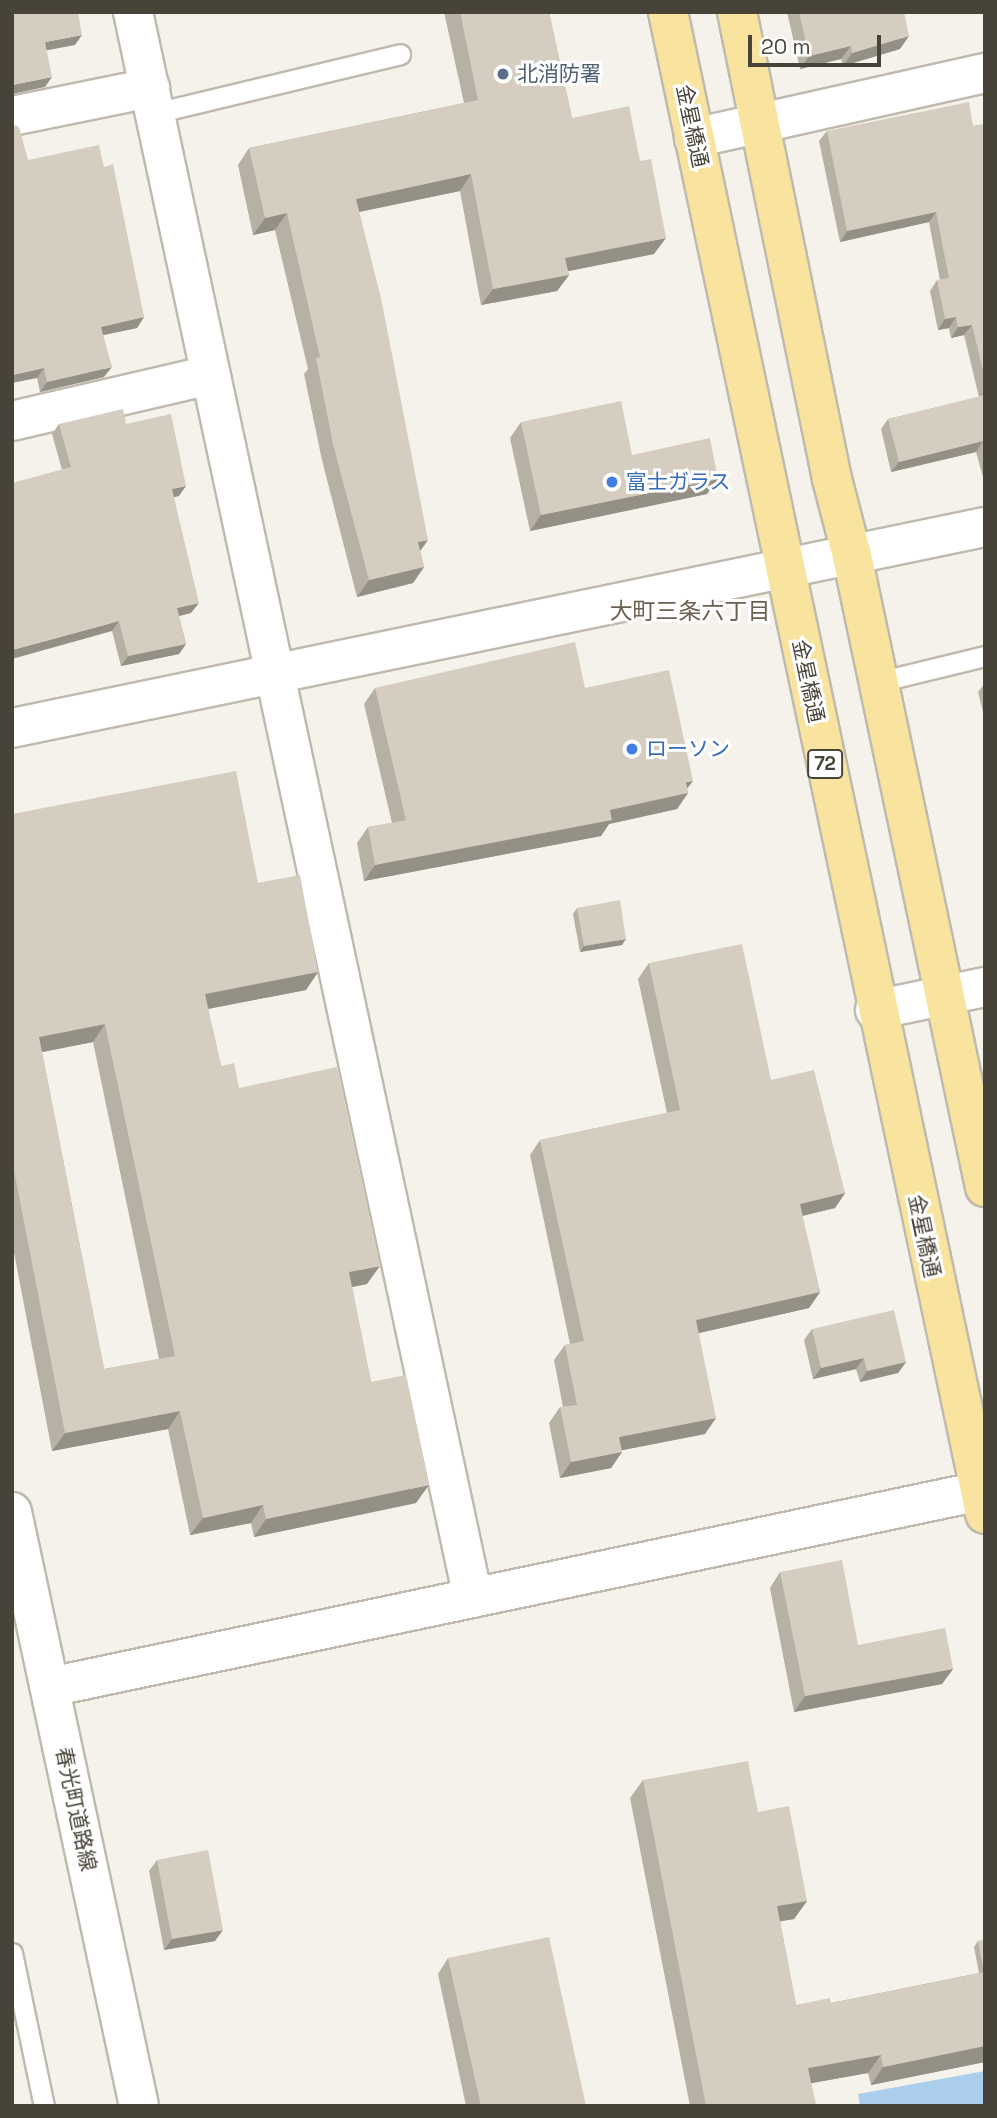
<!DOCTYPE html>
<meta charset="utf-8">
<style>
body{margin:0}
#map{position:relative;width:997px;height:2118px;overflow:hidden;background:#f4f2ea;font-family:"Space Grotesk","Noto Sans JP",sans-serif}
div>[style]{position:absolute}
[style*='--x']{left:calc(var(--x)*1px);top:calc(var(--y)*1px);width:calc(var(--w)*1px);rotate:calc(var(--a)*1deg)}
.water>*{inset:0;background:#abceec}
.roads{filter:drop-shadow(2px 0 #bfbaad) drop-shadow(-2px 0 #bfbaad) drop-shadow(0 2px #bfbaad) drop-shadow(0 -2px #bfbaad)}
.service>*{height:19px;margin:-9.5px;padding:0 9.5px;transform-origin:9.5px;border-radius:9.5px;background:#fff}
.minor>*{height:38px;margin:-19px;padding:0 19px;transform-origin:19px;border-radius:19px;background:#fff}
.primary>*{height:38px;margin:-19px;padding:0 19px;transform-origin:19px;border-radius:19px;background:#f8e49f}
.wall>*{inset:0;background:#b7b1a5}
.shaded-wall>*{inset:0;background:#959086}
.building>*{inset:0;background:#d5cec0}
.dots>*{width:19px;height:19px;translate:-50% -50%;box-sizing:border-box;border:4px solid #fff;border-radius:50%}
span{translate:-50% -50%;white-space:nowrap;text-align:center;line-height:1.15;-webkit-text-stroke:6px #fff;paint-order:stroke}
.shield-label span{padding:2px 5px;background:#fff;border:2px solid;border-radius:5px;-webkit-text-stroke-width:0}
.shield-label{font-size:19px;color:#474338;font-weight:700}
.service-label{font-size:21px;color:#4e5e75}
.left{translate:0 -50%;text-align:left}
.street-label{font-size:21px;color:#474338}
.shop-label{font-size:21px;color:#366cbe}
.neighbourhood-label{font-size:23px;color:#6a6150}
.frame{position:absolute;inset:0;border:14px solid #474338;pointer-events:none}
.scale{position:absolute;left:748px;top:35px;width:133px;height:32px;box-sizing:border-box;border:4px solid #474338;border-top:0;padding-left:9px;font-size:21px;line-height:24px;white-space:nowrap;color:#474338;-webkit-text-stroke:5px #fff;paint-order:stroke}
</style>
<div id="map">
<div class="water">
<i style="clip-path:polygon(985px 2071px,985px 2104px,860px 2106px,858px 2094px)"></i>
</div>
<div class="roads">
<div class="service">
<i style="--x:155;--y:113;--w:252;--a:-13.5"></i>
<i style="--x:878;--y:682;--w:110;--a:-13.7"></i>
<i style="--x:12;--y:1953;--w:156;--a:78.2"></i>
</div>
<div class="minor">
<i style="--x:133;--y:12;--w:1622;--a:77.9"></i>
<i style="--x:12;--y:116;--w:141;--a:-11.5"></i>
<i style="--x:694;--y:138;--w:298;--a:-12.6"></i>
<i style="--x:12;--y:421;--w:203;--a:-13.1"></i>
<i style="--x:12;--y:728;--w:994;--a:-11.67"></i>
<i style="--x:875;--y:1010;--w:112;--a:-11.8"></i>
<i style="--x:12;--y:1512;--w:607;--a:77.93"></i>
<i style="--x:50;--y:1687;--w:956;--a:-11.9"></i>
</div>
<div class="primary">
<i style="--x:668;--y:12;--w:1535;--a:78.08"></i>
<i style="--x:737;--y:12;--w:477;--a:78.5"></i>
<i style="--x:832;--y:479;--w:80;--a:75.4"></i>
<i style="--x:852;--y:556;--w:645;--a:78.1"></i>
</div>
</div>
<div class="wall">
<i style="clip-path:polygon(444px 12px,549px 12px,572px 118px,654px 254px,568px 271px,569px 275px,557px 291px,481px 305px,460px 191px,359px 212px,420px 551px,424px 567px,413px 583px,357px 597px,322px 460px,304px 374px,308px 369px,275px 230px,253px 235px,238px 165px,249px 148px,464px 103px)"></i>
<i style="clip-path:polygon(787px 12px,904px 12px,900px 49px,843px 66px,841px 59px,800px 69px)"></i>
<i style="clip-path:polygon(985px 124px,985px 484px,976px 452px,891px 472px,881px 429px,888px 419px,979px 397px,964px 335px,951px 338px,949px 328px,938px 330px,930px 291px,937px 280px,940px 280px,929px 222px,840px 242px,819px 141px,827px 131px,973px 126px)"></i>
<i style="clip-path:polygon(28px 160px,104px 167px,144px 317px,137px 328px,103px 335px,104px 377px,40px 392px,37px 378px)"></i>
<i style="clip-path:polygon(521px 422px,632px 455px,707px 494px,530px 531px,510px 438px)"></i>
<i style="clip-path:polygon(59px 424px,126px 424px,179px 496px,174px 497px,191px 613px,179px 616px,186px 644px,179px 654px,121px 666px,112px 631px,62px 470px,52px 434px)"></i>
<i style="clip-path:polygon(985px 683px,985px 720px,978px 692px)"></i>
<i style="clip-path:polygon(375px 688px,585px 688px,687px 789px,688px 793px,677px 809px,609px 824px,601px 836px,364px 881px,357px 843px,368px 827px,392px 823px,364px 704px)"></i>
<i style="clip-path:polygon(evenodd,12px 814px,258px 883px,318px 972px,306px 990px,208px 1009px,221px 1066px,239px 1088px,367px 1284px,352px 1287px,371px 1382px,416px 1503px,254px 1537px,251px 1523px,190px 1535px,168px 1429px,52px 1451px,12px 1242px,12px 814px,93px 1042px,159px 1359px,104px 1369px,42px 1052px,93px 1042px)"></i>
<i style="clip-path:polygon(577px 908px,622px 945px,580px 952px,573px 914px)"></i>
<i style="clip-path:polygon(649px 963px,771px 1080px,845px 1193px,835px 1208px,802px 1216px,820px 1292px,809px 1308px,699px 1333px,705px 1434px,622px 1450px,622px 1452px,611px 1468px,560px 1478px,549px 1423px,560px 1407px,563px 1407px,554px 1360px,565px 1345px,570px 1344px,530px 1155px,540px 1140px,667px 1113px,638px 979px)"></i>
<i style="clip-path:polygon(812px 1329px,906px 1362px,898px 1373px,860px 1382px,856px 1369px,813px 1379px,804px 1340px)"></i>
<i style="clip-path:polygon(780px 1572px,858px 1645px,953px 1669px,942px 1684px,794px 1712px,770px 1588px)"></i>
<i style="clip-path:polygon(643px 1780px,758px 1812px,807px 1901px,794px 1919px,780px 1921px,796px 2005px,831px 2003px,979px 1973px,974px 1947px,978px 1941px,985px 1940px,985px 2062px,871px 2085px,868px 2073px,811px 2083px,816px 2106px,690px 2106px,630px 1798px)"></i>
<i style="clip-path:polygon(157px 1860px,215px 1941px,164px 1950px,149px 1871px)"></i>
<i style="clip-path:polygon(448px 1958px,586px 2106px,466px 2106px,438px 1974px)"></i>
</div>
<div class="shaded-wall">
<i style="clip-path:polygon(82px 35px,75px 45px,38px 52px,45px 42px)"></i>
<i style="clip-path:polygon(909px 36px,900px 49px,843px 66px,852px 53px)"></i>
<i style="clip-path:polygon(851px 46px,841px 59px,800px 69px,809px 56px)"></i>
<i style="clip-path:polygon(52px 77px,45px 87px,12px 94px,12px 85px)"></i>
<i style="clip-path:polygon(471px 174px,460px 191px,344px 215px,356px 199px)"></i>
<i style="clip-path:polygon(936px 212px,929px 222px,840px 242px,847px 231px)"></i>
<i style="clip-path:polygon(287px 213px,275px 230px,253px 235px,265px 218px)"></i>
<i style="clip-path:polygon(666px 238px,654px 254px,554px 274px,565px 258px)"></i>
<i style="clip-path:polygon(569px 275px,557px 291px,481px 305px,493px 289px)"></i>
<i style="clip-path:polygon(144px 317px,137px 328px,94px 337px,101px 327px)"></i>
<i style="clip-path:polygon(956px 317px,949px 328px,938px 330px,945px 319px)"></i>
<i style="clip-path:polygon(972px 325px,964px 335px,951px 338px,958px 327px)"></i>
<i style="clip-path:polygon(112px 367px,104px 377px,40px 392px,47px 382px)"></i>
<i style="clip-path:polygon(44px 368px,37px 378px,12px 383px,12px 375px)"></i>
<i style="clip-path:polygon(983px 441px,976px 452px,891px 472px,899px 462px)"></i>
<i style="clip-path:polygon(718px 479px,707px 494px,530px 531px,541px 515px)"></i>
<i style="clip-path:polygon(186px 486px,179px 496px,164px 499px,172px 489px)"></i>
<i style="clip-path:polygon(428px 540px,416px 557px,418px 542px)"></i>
<i style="clip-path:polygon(424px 567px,413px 583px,357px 597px,369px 580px)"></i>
<i style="clip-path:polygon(199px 603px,191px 613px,170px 618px,177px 608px)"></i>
<i style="clip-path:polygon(119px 621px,112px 631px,12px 659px,12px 650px)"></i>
<i style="clip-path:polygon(186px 644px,179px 654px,121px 666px,128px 656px)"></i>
<i style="clip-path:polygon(693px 781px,683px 794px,688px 793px,677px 809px,609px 824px,601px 836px,364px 881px,375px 865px,610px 810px,686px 782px)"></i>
<i style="clip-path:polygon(626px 939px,622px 945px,580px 952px,584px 946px)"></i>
<i style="clip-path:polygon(318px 972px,306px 990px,192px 1012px,205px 994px)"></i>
<i style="clip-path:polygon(105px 1024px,93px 1042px,27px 1055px,39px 1037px)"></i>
<i style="clip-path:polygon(845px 1193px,835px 1208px,789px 1219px,800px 1204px)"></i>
<i style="clip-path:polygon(380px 1266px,367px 1284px,337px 1290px,349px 1272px)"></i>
<i style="clip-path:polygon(820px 1292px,809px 1308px,686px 1336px,696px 1320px)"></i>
<i style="clip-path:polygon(864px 1358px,856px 1369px,813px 1379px,821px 1368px)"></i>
<i style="clip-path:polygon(906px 1362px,898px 1373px,860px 1382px,867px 1371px)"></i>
<i style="clip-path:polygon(180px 1411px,168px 1429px,52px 1451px,65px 1433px)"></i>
<i style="clip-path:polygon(716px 1418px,705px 1434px,608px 1453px,619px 1437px)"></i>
<i style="clip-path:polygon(622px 1452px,611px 1468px,560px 1478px,571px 1462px)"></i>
<i style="clip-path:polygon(429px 1485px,416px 1503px,254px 1537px,266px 1519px)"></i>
<i style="clip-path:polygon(263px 1505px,251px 1523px,190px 1535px,203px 1518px)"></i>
<i style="clip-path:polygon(953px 1669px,942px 1684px,794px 1712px,805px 1696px)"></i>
<i style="clip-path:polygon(807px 1901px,794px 1919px,765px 1924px,777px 1906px)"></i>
<i style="clip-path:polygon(223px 1930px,215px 1941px,164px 1950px,172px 1939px)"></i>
<i style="clip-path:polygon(985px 2046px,985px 2062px,871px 2085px,883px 2067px)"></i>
<i style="clip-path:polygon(881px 2055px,868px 2073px,796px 2086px,808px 2068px)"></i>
</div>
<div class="building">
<i style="clip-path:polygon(12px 12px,78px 12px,82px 35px,45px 42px,52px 77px,12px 85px)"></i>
<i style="clip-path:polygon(460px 12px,549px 12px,572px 118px,629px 106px,640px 161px,651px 159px,666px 238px,565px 258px,569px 275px,493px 289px,471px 174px,356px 199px,381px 298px,428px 540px,418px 542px,424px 567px,369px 580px,333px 444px,316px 358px,320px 357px,287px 213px,265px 218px,249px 148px,478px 100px)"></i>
<i style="clip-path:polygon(799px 12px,904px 12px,909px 36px,852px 53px,851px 46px,809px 56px)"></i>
<i style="clip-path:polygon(969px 102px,973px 126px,985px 124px,985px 379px,972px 325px,958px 327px,956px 317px,945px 319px,937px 280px,949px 278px,936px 212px,847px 231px,827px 131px)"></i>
<i style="clip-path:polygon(12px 124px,19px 127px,28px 160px,99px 145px,104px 167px,113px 164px,144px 317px,101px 327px,112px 367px,47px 382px,44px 368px,12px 375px)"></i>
<i style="clip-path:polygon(985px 395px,985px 448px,983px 441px,899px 462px,888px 419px)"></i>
<i style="clip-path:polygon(621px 401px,632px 455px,710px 438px,718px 479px,541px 515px,521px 422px)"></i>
<i style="clip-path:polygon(123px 409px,126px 424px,171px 414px,186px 486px,172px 489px,199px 603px,177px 608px,186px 644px,128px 656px,119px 621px,12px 650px,12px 483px,71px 467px,59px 424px)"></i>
<i style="clip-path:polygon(575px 642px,585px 688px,669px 670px,693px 781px,686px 782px,688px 793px,610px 810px,612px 820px,375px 865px,368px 827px,406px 820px,375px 688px)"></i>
<i style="clip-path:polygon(evenodd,236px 771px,258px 883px,300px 875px,318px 972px,205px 994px,221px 1066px,234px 1063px,239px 1088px,337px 1067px,380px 1266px,349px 1272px,371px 1382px,406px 1375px,429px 1485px,266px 1519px,263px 1505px,203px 1518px,180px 1411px,65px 1433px,12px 1160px,12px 814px,236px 771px,105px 1024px,175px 1356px,104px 1369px,39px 1037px,105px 1024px)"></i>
<i style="clip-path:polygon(620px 900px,626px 939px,584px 946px,577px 908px)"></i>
<i style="clip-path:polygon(742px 944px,771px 1080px,814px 1070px,845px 1193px,800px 1204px,820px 1292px,696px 1320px,716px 1418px,619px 1437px,622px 1452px,571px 1462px,560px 1407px,577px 1405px,565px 1345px,584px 1341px,540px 1140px,680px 1110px,649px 963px)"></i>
<i style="clip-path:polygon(894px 1310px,906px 1362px,867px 1371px,864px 1358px,821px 1368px,812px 1329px)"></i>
<i style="clip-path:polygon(842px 1560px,858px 1645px,945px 1628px,953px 1669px,805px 1696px,780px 1572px)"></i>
<i style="clip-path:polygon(748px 1761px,758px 1812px,789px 1806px,807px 1901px,777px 1906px,796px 2005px,830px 1998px,831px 2003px,985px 1972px,985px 2046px,883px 2067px,881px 2055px,808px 2068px,816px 2106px,706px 2106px,643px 1780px)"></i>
<i style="clip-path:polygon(208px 1850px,223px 1930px,172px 1939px,157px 1860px)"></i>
<i style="clip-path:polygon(549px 1937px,586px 2106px,481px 2106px,448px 1958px)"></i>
<i style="clip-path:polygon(985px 1940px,985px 1972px,984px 1972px,978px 1941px)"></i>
</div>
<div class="dots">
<i style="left:503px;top:74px;background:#5c6f8a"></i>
<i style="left:612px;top:482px;background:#3f7fe0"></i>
<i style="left:632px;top:749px;background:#3f7fe0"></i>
</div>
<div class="shield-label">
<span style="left:825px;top:764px">72</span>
</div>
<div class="service-label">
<span class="left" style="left:517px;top:74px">北消防署</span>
</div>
<div class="street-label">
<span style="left:692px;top:126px;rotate:78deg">金星橋通</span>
<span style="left:808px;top:681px;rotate:78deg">金星橋通</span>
<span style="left:924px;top:1236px;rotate:78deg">金星橋通</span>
<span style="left:76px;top:1809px;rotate:78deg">春光町道路線</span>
</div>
<div class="shop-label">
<span class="left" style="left:626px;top:482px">富士ガラス</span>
<span class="left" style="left:646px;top:749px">ローソン</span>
</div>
<div class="neighbourhood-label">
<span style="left:690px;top:611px">大町三条六丁目</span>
</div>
<div class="frame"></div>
<div class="scale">20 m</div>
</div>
